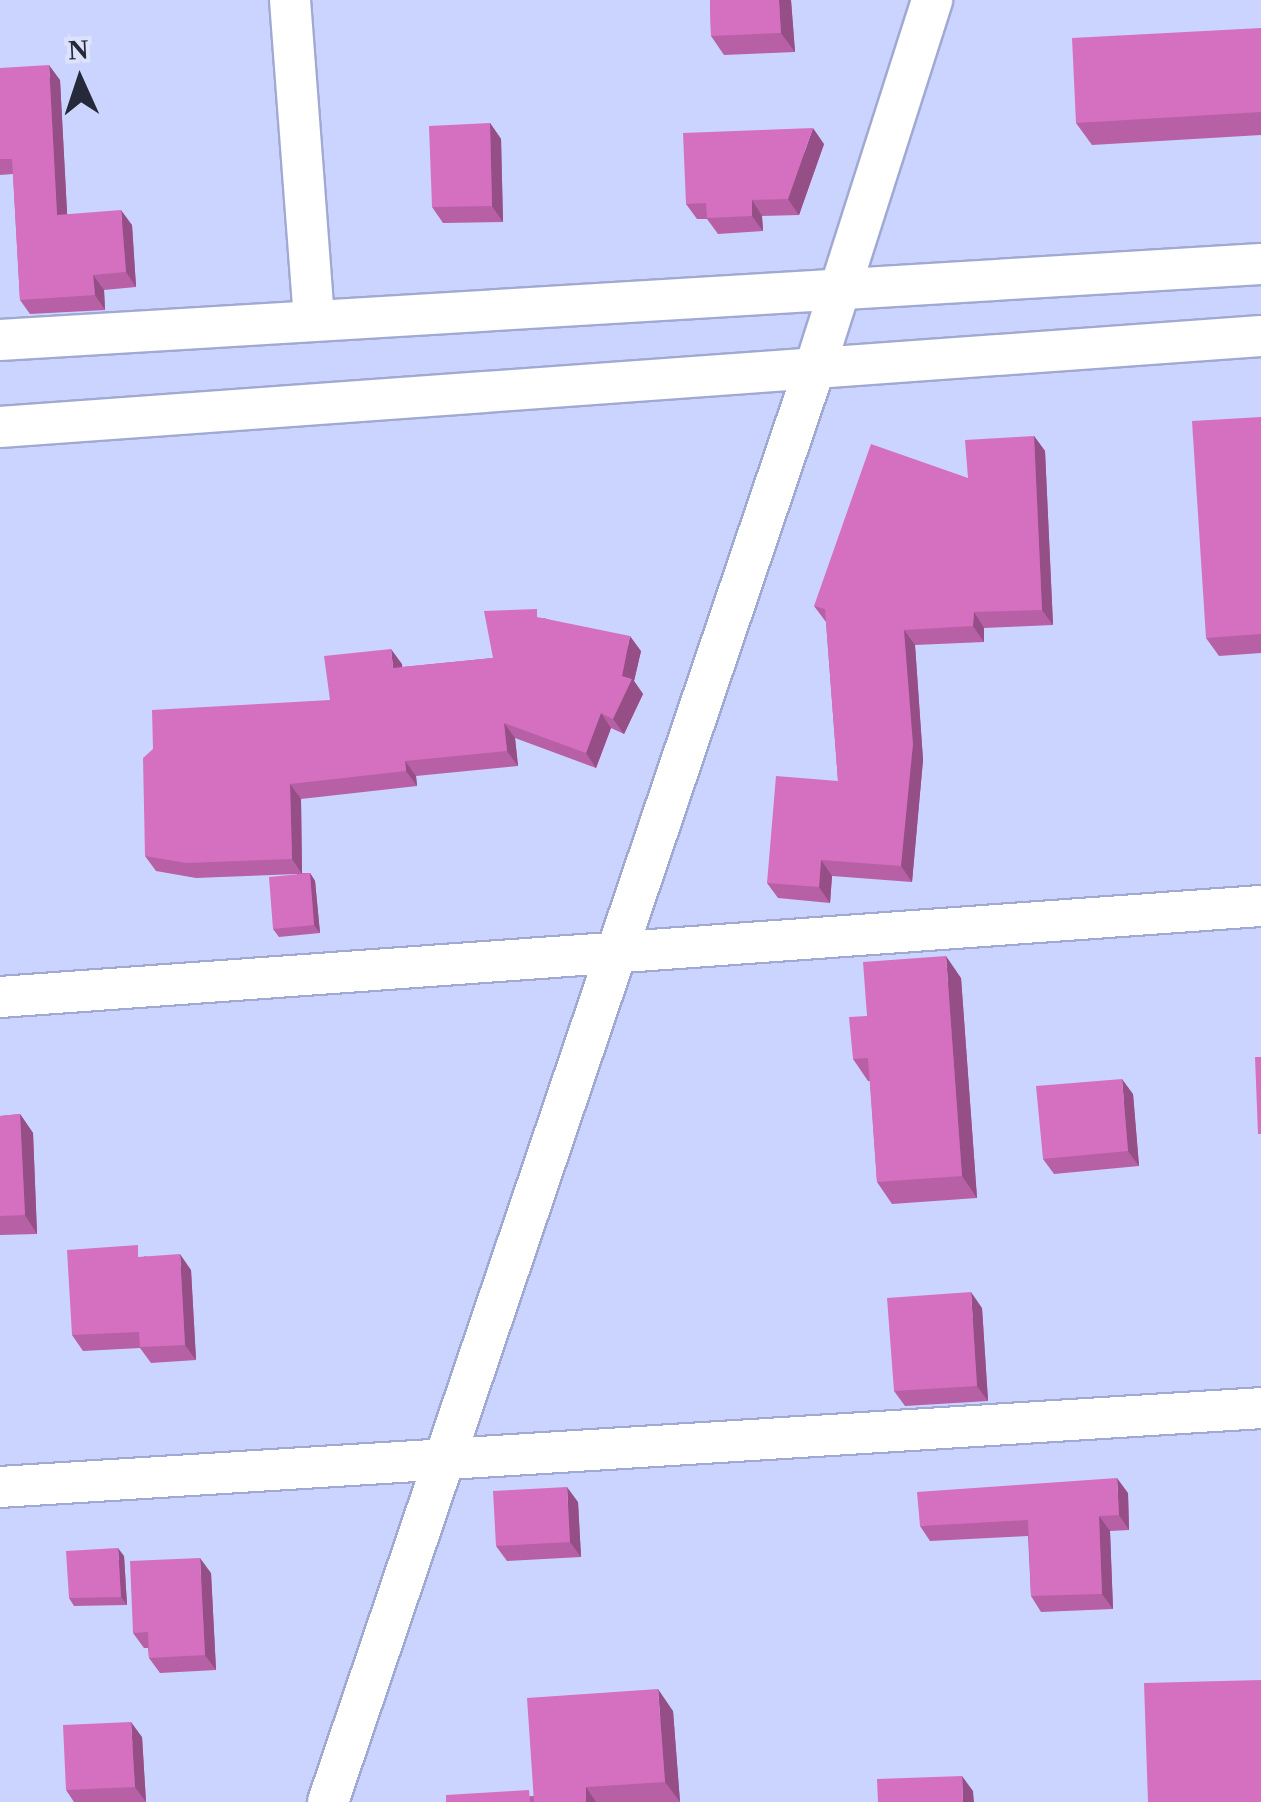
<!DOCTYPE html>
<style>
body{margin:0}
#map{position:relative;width:1261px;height:1802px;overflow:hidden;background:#cbd4ff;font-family:Georgia,serif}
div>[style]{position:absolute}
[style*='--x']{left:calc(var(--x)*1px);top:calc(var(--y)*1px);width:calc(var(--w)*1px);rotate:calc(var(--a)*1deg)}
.roads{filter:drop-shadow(2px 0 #a0a9d2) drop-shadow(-2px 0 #a0a9d2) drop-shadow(0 2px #a0a9d2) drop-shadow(0 -2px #a0a9d2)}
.street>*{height:40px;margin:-20px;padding:0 20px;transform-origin:20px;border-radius:20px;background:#fff}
.wall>*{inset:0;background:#b760a5}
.shaded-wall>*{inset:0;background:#954e86}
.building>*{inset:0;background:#d570c0}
span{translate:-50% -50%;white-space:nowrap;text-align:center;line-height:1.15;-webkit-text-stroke:8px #dde2fc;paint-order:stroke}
.north{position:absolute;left:30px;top:30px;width:100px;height:100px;-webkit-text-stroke:8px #dde2fc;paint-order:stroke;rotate:357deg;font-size:28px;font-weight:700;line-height:40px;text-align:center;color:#262939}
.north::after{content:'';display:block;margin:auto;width:35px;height:45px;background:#262939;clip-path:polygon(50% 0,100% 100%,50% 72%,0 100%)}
</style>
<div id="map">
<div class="roads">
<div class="street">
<i style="--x:290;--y:0;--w:319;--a:85.7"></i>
<i style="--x:0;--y:340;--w:1263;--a:-3.45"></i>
<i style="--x:0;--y:427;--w:1264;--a:-4.13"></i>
<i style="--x:0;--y:997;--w:1264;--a:-4.13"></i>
<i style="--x:0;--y:1487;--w:1263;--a:-3.58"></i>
<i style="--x:328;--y:1802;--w:1519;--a:-71.25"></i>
<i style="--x:816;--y:364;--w:382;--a:-72.3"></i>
</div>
</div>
<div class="wall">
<i style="clip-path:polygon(710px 0,791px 0,795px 52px,724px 55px,711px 36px)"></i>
<i style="clip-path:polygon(1261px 28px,1261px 135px,1092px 145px,1076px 123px)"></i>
<i style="clip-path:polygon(0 68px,60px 80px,67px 214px,132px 225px,136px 287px,104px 290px,105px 310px,30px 314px,20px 300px,13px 174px,0 175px)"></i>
<i style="clip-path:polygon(490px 123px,501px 139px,503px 222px,443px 223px,432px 207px)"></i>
<i style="clip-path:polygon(824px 144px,799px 215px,762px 216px,763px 231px,718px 234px,707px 219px,697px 219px,686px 204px)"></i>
<i style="clip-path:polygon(1261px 417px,1261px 653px,1219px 656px,1206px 638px)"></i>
<i style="clip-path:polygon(1034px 436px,1045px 451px,1053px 625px,984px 628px,984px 642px,915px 645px,923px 760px,912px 882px,832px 876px,830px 903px,778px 898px,767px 883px,838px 781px,826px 622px,814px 606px,968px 478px)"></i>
<i style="clip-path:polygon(544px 618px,641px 651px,634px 681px,643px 694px,624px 734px,611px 728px,596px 768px,515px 738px,518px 766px,416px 776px,417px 786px,301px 799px,302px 873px,310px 873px,315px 881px,320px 933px,279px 937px,273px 929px,297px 874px,196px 878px,156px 871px,145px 856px,330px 700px,402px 664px,402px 667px,493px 658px)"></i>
<i style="clip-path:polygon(961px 978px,977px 1198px,892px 1204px,877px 1182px,870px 1081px,868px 1081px,853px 1059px,867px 1016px)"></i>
<i style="clip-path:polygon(1133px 1094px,1139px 1166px,1054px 1174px,1043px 1159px)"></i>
<i style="clip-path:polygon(20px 1114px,33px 1133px,37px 1234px,0 1235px,0 1116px)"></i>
<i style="clip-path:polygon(145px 1256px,191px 1270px,196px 1360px,151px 1363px,140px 1348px,83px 1351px,72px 1335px)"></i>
<i style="clip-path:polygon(982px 1308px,988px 1401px,905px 1406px,894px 1391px)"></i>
<i style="clip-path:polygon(1128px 1493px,1129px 1530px,1110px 1531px,1113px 1609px,1041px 1612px,1031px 1596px,1028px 1536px,930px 1541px,920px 1526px)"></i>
<i style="clip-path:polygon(578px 1502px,581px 1557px,507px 1561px,496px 1546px)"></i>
<i style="clip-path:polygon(124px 1556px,127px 1605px,74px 1606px,69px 1598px)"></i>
<i style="clip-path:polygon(211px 1573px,216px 1670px,160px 1673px,149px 1658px,148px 1648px,144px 1648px,133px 1633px)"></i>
<i style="clip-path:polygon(673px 1711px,680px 1802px,446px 1802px,533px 1796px)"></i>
<i style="clip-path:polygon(142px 1737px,146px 1802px,74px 1802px,66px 1790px)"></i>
</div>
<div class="shaded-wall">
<i style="clip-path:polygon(779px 0,791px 0,795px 52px,781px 33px)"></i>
<i style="clip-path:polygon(49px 65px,60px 80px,68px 230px,57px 215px)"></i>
<i style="clip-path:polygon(490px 123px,501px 139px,503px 222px,492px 206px)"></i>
<i style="clip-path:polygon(813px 128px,824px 144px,799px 215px,788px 199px)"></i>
<i style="clip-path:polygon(752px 200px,762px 216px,763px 231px,752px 216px)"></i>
<i style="clip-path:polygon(121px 210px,132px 225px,136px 287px,126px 272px)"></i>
<i style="clip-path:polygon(93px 275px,104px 290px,105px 310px,95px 295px)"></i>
<i style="clip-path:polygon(1034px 436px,1045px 451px,1053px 625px,1042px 610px)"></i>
<i style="clip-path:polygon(974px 612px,984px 628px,984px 642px,973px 626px)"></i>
<i style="clip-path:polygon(904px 630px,915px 645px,923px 760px,912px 882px,901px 866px)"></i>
<i style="clip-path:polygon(630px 636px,641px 651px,634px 681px,643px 694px,624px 734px,613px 719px)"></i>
<i style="clip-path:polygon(391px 649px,402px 664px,404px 683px,393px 668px)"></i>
<i style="clip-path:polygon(601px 713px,611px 728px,596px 768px,586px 753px)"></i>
<i style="clip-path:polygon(504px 723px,515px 738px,518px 766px,507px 751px)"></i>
<i style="clip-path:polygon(405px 761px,416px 776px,417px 786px,406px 771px)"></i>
<i style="clip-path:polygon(290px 784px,301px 799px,302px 874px,292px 859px)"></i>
<i style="clip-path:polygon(821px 860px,832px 876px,830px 903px,819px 887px)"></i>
<i style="clip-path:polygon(310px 873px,315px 881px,320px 933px,314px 925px)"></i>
<i style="clip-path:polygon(946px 956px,961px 978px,977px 1198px,962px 1176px)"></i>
<i style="clip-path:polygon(1122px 1079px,1133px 1094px,1139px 1166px,1128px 1151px)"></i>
<i style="clip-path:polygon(20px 1114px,33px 1133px,37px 1234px,25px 1215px)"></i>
<i style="clip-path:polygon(180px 1254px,191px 1270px,196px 1360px,185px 1345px)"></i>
<i style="clip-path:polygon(971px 1292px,982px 1308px,988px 1401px,977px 1386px)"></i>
<i style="clip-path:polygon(1117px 1478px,1128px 1493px,1129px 1530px,1119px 1515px)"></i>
<i style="clip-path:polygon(567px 1487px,578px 1502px,581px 1557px,570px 1542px)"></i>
<i style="clip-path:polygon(1099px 1516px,1110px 1531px,1113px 1609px,1102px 1594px)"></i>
<i style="clip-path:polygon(118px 1548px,124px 1556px,127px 1605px,121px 1597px)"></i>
<i style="clip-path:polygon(200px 1558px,211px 1573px,216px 1670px,205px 1655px)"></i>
<i style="clip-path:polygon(658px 1689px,673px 1711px,680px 1802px,665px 1782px)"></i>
<i style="clip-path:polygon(131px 1722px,142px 1737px,146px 1802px,135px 1787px)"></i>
<i style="clip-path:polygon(962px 1776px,973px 1791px,974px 1802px,963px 1802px)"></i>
<i style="clip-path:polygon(586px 1787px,596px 1802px,586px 1802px)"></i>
</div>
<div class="building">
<i style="clip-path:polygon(710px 0,779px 0,781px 33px,711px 36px)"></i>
<i style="clip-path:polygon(1261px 28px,1261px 112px,1076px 123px,1072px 38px)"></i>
<i style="clip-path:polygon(49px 65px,57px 215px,121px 210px,126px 272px,93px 275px,95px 295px,20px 300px,12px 159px,0 159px,0 68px)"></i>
<i style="clip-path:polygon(490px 123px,492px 206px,432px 207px,429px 126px)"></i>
<i style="clip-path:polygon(813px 128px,788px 199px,752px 200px,752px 216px,707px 218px,706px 203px,686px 204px,683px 133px)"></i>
<i style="clip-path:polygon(1261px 417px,1261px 634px,1206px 638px,1192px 421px)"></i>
<i style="clip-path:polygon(1034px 436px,1042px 610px,974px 612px,973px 626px,904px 630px,913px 744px,901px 866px,821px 860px,819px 887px,767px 883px,776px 776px,838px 781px,825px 609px,814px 606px,871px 444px,968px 478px,965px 440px)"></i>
<i style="clip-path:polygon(537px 609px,537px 617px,630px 636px,622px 676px,632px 679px,613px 719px,601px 713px,586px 753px,504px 723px,507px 751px,405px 761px,406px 771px,290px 784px,292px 859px,186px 863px,145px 856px,143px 758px,153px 749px,152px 710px,330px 700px,324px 656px,391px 649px,393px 668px,493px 658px,484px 611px)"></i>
<i style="clip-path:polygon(310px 873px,314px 925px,273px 929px,269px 877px)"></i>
<i style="clip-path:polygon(946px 956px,962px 1176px,877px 1182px,868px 1058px,853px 1059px,849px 1017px,867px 1016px,863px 962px)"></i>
<i style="clip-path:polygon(1255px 1057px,1261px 1057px,1261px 1134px,1258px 1134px)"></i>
<i style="clip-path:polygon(1122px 1079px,1128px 1151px,1043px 1159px,1036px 1086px)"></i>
<i style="clip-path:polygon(20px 1114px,25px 1215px,0 1216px,0 1116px)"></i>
<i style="clip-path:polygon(138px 1245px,138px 1257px,180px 1254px,185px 1345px,140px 1347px,139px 1332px,72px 1335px,67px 1250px)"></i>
<i style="clip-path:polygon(971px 1292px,977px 1386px,894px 1391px,887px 1298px)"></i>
<i style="clip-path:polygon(1117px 1478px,1119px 1515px,1099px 1516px,1102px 1594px,1031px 1596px,1028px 1520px,920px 1526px,917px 1492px)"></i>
<i style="clip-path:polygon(567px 1487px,570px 1542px,496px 1546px,493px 1491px)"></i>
<i style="clip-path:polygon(118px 1548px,121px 1597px,69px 1598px,66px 1551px)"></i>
<i style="clip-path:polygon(200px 1558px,205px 1655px,149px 1658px,148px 1632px,133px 1633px,130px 1561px)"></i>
<i style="clip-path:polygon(1261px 1680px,1261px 1802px,1148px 1802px,1144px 1683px)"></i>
<i style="clip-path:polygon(658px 1689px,665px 1782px,586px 1787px,586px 1802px,534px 1802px,527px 1698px)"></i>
<i style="clip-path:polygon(131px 1722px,135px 1787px,66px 1790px,63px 1725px)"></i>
<i style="clip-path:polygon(962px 1776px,963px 1802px,878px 1802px,877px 1779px)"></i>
<i style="clip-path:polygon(529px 1790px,530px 1802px,446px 1802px,446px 1795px)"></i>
</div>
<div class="north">N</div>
</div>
